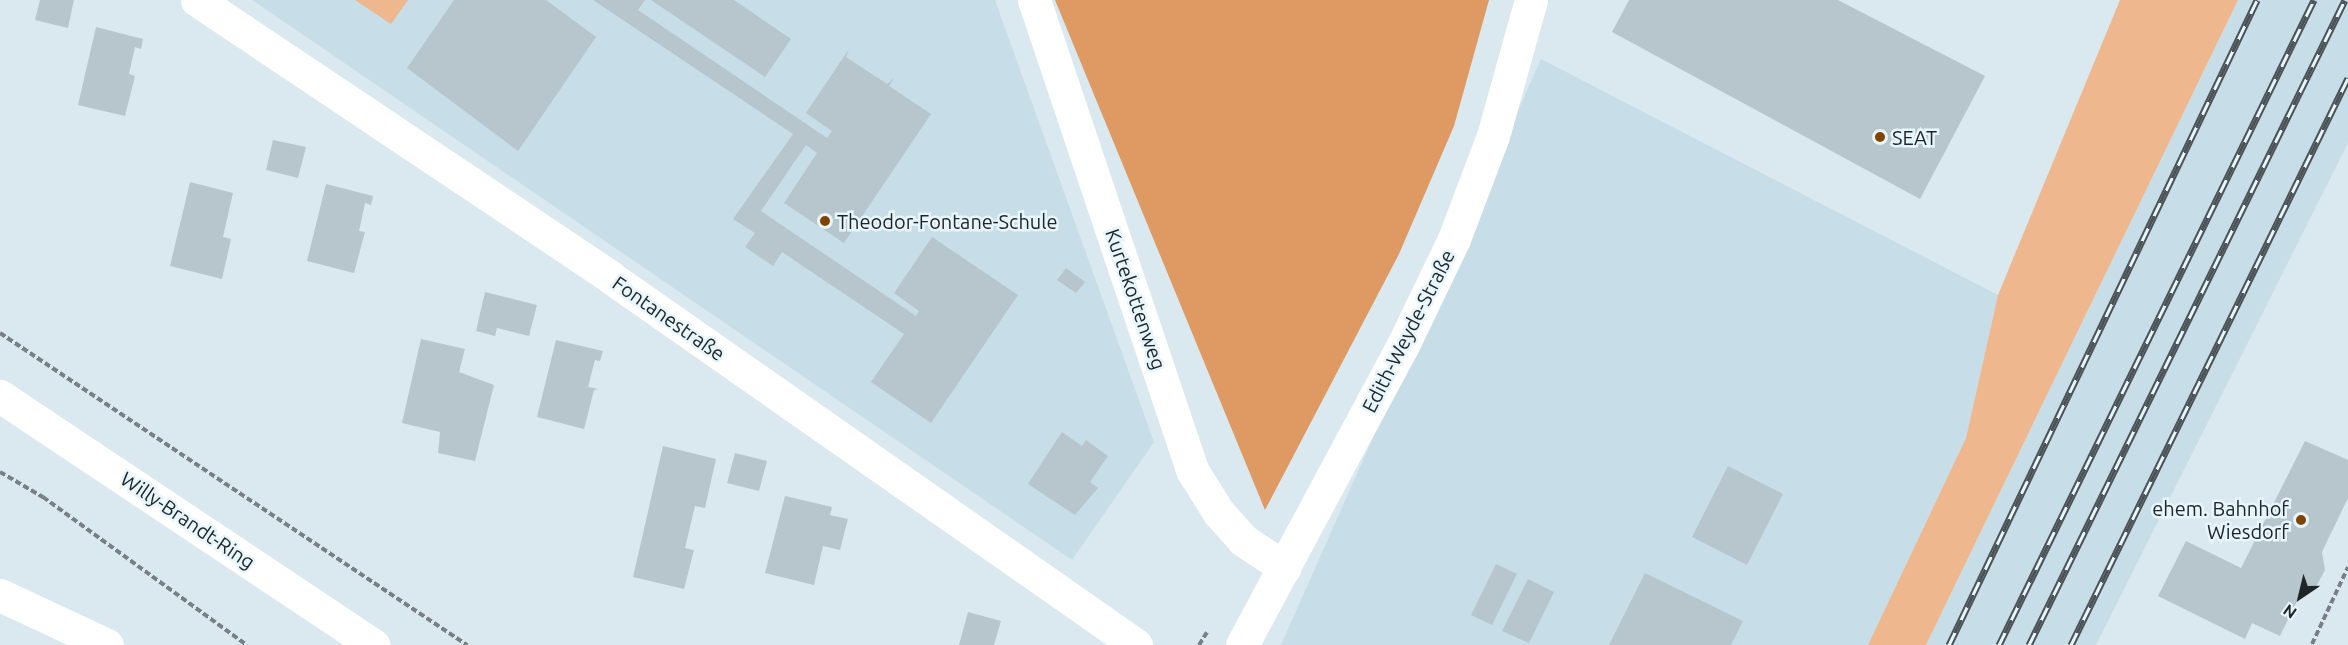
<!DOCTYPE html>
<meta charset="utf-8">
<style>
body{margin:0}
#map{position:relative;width:2348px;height:645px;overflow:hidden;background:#dae9ef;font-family:Ubuntu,sans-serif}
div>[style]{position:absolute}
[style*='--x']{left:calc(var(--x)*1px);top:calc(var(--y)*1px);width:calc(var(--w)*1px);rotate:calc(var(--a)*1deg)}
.built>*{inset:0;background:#c7dde7}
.green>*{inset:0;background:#eeb78d}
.forest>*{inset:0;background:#de9a62}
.building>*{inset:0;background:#b7c6cc}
.path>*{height:4px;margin-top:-2px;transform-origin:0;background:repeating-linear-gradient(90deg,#778185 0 6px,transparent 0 9px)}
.minor>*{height:33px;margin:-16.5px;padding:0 16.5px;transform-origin:16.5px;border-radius:16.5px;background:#fff}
.major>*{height:33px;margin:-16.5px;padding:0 16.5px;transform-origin:16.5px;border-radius:16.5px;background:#fff}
.rail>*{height:7px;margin-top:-3.5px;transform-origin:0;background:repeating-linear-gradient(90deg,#e7f6fd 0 14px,#4b5256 0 28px);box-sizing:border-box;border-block:2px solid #4b5256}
.dots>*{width:16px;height:16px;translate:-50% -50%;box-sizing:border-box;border:3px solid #e7f6fd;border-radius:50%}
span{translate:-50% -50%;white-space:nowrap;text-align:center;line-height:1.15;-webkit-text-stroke:5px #e7f6fd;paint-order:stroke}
.poi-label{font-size:20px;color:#1f2427}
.left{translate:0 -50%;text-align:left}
.right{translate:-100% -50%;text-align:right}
.street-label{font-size:20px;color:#1f2427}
.north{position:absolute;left:2270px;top:567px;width:60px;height:60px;-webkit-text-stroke:4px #e7f6fd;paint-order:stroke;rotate:215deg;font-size:16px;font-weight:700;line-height:24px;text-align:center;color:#1f2427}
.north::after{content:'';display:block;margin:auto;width:21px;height:27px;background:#1f2427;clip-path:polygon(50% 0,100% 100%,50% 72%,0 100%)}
</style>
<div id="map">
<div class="built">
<i style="clip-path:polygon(252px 0,995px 0,1154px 442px,1072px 560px)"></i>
<i style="clip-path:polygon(2238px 0,2348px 0,2348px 143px,2096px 645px,1926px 645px)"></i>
<i style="clip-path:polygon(1541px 59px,1998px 295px,1966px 438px,1868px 645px,1281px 645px)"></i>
</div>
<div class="green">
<i style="clip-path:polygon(355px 0,408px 0,391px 24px)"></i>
<i style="clip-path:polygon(2120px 0,2238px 0,1926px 645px,1868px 645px,1966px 438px,1998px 295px)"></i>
</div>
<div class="forest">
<i style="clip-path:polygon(1055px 0,1489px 0,1454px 126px,1399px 254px,1265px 510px)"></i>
</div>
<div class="building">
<i style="clip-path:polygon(40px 0,74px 0,68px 28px,35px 20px)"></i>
<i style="clip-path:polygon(454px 0,546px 0,596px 37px,518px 151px,407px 68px)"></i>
<i style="clip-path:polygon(593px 0,645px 0,638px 10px,827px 138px,832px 131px,806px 113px,849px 49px,846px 57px,887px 84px,894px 78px,889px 86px,931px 114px,844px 243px,784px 203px,817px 153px,806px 145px,761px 211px,916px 316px,919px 311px,894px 293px,932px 237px,1018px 295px,931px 423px,871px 382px,904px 334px,782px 252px,773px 266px,745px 247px,755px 233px,733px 219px,793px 134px)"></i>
<i style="clip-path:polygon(651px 0,734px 0,791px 39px,765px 77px)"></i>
<i style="clip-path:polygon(1629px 0,1838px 0,1985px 76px,1920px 199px,1612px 32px)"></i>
<i style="clip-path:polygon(96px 27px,143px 39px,141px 49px,135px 47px,129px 74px,135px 76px,125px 116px,78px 105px)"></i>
<i style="clip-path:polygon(273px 140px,306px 147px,298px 178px,266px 170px)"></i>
<i style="clip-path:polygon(190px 182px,233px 193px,223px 237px,231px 239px,222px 279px,170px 266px)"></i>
<i style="clip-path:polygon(326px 184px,373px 196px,371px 205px,365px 203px,359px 231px,365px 232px,354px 273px,307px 261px)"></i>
<i style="clip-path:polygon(1066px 268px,1085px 282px,1076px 293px,1057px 280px)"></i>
<i style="clip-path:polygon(485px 292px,537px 305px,529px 336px,497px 328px,495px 336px,476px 331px)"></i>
<i style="clip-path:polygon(421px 339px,465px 349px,459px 372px,494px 385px,475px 461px,438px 453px,440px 432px,402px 423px)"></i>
<i style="clip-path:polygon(556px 340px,603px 351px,600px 361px,595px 360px,588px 387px,599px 389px,594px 390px,584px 429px,537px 417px)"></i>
<i style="clip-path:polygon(1062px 432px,1082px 446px,1086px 440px,1108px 456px,1090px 482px,1098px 488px,1075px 515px,1028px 484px)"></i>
<i style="clip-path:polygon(2305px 441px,2348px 460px,2348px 498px,2322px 552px,2325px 570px,2316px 587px,2300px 595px,2280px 636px,2252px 623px,2245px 639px,2158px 596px,2186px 541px,2241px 568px)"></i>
<i style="clip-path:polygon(663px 446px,716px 459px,705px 508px,695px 506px,685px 548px,694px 550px,684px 589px,633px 577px)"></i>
<i style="clip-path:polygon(735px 453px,767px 461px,759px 491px,727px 483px)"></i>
<i style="clip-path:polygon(1728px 466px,1783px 494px,1747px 565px,1692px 537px)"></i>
<i style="clip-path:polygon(785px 496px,832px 507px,830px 515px,848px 519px,840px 550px,823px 546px,814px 585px,765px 573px)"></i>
<i style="clip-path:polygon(1496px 564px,1517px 574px,1492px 625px,1471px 615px)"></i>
<i style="clip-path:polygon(1645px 573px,1743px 621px,1731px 645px,1609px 645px)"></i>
<i style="clip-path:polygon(1528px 579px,1554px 592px,1529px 643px,1502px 631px)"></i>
<i style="clip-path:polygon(968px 612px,1001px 621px,994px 645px,959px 645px)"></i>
</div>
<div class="path">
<i style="--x:0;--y:333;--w:562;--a:33.75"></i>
<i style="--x:0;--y:472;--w:50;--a:30.2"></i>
<i style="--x:43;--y:497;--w:252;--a:36"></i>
<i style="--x:2312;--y:644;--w:85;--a:-64.9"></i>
<i style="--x:1199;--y:645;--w:15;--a:-58"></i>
</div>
<div class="minor">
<i style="--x:197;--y:0;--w:497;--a:33.8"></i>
<i style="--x:610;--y:277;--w:642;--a:34.98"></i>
<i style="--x:1034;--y:0;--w:496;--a:71.4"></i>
<i style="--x:1192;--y:470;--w:51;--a:57.9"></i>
<i style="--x:1219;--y:513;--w:36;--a:48"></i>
<i style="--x:1243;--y:540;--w:50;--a:33.7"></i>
<i style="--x:0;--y:595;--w:118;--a:25"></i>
<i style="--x:1242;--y:645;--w:338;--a:-61.8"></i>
<i style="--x:1402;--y:347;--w:120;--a:-64.3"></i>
<i style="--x:1454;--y:239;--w:110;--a:-69.3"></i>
<i style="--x:1493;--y:136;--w:141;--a:-74.4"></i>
</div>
<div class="major">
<i style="--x:0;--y:396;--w:449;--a:33.7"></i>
</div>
<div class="rail">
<i style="--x:1949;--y:645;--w:715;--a:-64.47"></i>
<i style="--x:1999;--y:645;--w:718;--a:-63.97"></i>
<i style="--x:2029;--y:645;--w:718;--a:-63.9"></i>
<i style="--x:2071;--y:645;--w:631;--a:-63.96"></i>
</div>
<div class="dots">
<i style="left:1880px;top:137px;background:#804400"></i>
<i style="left:825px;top:221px;background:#804400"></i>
<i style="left:2301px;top:520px;background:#804400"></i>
</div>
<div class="poi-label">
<span class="left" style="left:1892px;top:137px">SEAT</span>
<span class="left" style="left:837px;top:221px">Theodor-Fontane-Schule</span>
<span class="right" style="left:2289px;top:520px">ehem. Bahnhof<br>Wiesdorf</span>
</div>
<div class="street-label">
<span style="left:1136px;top:299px;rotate:71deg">Kurtekottenweg</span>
<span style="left:669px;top:318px;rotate:35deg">Fontanestraße</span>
<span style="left:1408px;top:331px;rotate:-63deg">Edith-Weyde-Straße</span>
<span style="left:188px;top:520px;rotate:34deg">Willy-Brandt-Ring</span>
</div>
<div class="north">N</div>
</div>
